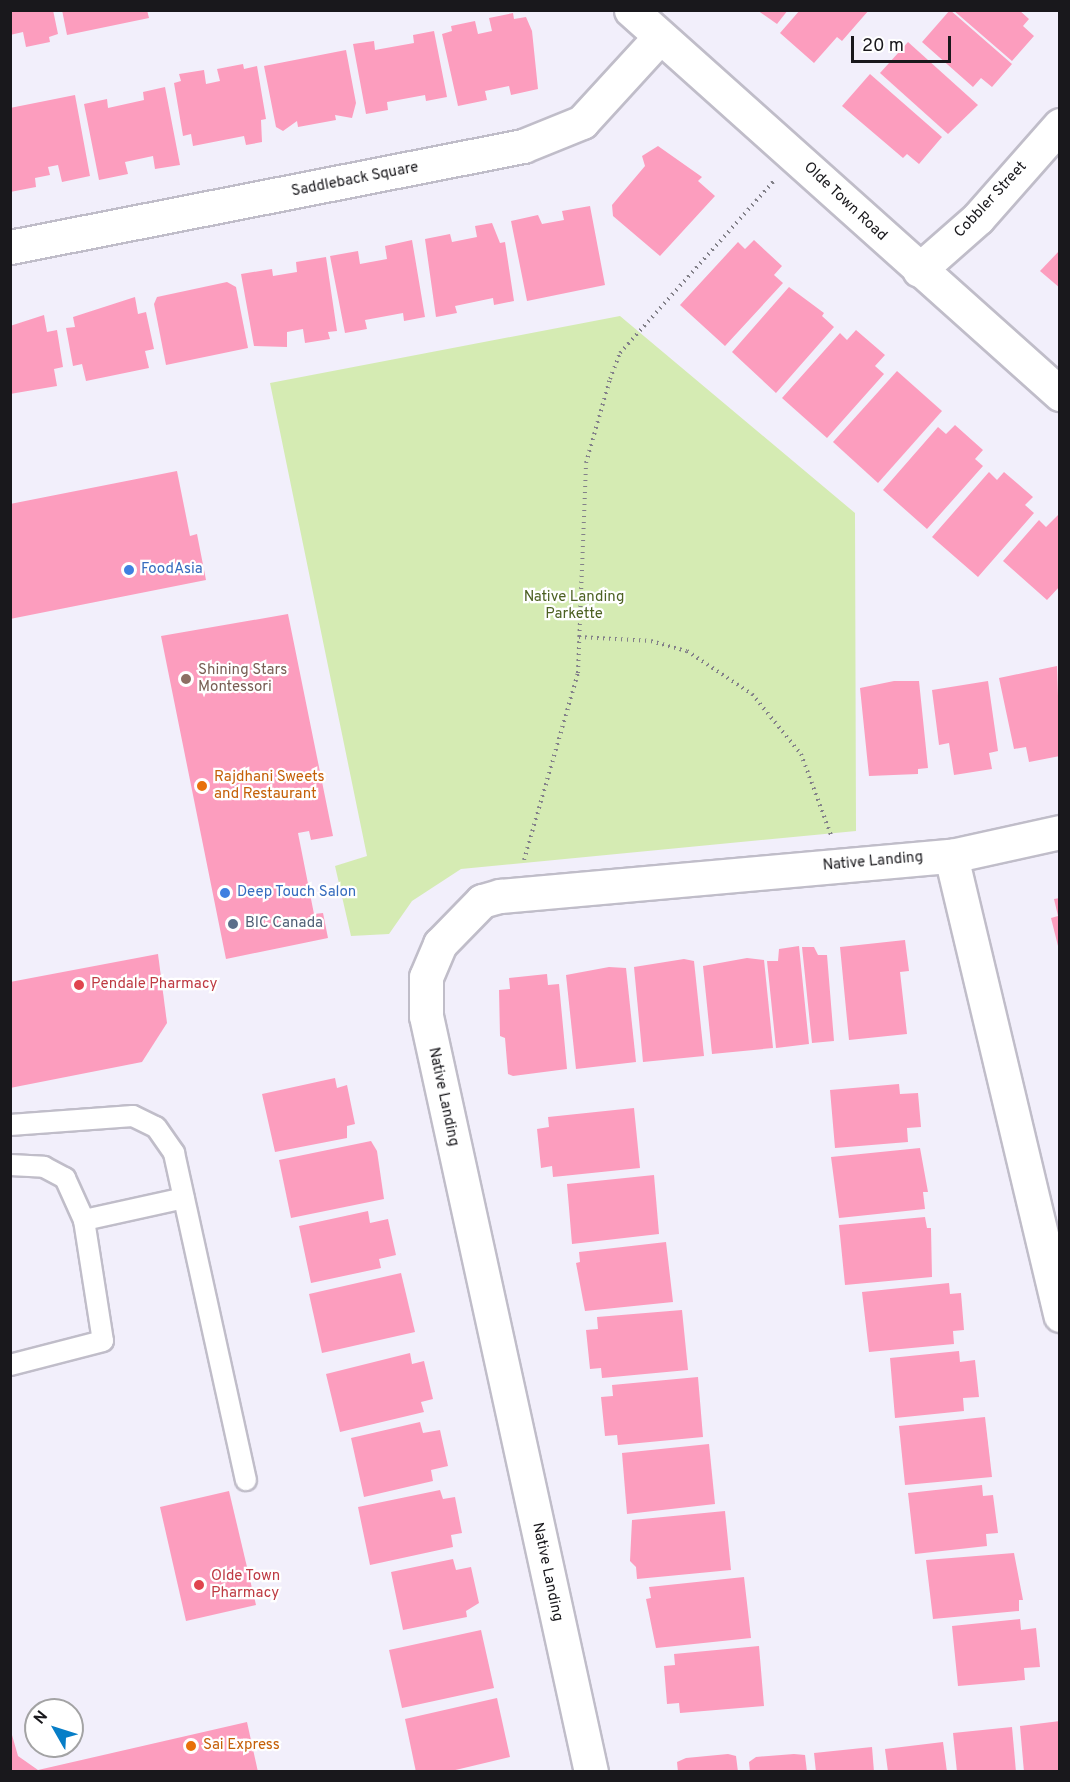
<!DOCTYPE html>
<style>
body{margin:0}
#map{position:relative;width:1070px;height:1782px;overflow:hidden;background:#f2effb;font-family:Overpass,sans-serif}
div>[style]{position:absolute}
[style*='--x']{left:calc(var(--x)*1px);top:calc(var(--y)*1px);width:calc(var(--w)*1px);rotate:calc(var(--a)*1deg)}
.green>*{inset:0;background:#d5ebb3}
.building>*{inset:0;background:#fc9dbe}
.path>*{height:4px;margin-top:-2px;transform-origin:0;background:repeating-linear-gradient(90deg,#838189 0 1.5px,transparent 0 6px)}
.roads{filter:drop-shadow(2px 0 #c0bdc9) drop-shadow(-2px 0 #c0bdc9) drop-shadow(0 2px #c0bdc9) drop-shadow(0 -2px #c0bdc9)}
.lane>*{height:20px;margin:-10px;padding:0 10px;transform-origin:10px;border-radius:10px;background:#fff}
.street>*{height:33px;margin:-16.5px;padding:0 16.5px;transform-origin:16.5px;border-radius:16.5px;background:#fff}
.dots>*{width:16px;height:16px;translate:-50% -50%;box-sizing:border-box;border:3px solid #fff;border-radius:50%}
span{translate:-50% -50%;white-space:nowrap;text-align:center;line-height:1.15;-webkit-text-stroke:4.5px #fff;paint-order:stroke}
.street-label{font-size:15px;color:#19181c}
.shop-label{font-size:15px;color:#366cbe}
.left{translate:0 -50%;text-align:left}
.park-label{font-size:15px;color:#4c6022}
.education-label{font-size:15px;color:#785e54}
.food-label{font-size:15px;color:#c56008}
.service-label{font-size:15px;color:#4e5e75}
.health-label{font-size:15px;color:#be3a42}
.frame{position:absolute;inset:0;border:12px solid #19181c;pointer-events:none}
.north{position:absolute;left:24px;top:1698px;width:60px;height:60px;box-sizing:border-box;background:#fff;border:2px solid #a3a3a4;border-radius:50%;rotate:309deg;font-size:16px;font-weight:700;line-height:24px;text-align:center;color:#19181c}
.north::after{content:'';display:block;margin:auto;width:21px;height:27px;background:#077ec7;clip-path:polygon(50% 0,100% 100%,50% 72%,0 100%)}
.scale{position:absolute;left:851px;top:36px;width:100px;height:27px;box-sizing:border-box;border:3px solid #19181c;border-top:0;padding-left:8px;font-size:18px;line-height:21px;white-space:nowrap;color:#19181c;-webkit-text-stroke:4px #fff;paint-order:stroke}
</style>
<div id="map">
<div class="green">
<i style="clip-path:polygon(620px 316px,855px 513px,856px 831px,461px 869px,412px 901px,389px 934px,351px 936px,335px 866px,367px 856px,270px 383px)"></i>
</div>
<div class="building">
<i style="clip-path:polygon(10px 10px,53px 10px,58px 34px,49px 37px,50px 42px,26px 47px,23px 32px,10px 35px)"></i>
<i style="clip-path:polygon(62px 10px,147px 10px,149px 18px,67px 35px)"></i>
<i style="clip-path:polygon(757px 10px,788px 10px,777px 24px)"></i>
<i style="clip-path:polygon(800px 10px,869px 10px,842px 41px,837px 37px,814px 63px,780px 33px)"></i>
<i style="clip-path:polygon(950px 10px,1012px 64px,992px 87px,981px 78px,973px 87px,922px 42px)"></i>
<i style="clip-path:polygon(953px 10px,1019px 10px,1029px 19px,1023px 26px,1034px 36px,1012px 61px)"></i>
<i style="clip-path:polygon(513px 13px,514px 19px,526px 17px,532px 31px,538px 89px,511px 95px,509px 86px,485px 91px,487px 100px,458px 106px,442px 34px,452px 31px,451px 26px,475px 21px,478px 34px,492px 31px,489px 18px)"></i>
<i style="clip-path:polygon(434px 31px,447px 97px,426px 101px,425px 95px,387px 102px,388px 110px,366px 114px,353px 44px,374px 41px,375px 50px,414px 43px,413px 35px)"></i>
<i style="clip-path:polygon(908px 42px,978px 105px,948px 134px,880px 73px)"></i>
<i style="clip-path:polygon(346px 50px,356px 103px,352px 118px,335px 115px,336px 120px,298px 127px,297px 121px,283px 131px,276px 127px,264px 66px)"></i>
<i style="clip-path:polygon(243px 64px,244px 69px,257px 66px,266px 119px,261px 120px,262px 142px,246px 145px,244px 136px,193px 146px,191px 134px,183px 136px,174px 83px,181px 81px,179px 74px,204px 70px,206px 84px,220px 81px,217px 69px)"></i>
<i style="clip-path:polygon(870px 74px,942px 137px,919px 164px,907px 154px,903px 158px,842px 106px)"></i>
<i style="clip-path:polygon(165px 87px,180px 165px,155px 169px,153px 156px,125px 162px,128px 174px,99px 180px,84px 104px,107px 99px,108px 108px,144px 100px,143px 92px)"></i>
<i style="clip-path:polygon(75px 95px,90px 176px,62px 182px,58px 165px,48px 167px,50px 175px,35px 178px,36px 187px,10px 192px,10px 108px)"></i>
<i style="clip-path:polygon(658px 146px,702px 177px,698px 181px,715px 196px,660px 256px,613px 216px,612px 205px,645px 166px,642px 156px)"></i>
<i style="clip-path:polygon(590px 206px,605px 285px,527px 301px,511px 221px,538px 215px,542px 224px,564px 220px,562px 211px)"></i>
<i style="clip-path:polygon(492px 223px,500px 243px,505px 242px,514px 301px,494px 305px,493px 298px,455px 306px,457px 313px,436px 317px,425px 239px,450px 234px,452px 242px,477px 237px,475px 226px)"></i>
<i style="clip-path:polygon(412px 240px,425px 317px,404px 321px,403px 313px,365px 320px,367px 329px,345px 333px,330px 256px,358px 251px,360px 264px,387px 259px,385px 246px)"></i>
<i style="clip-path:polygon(754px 240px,782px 266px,774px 275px,783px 283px,725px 346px,680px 305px,738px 242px,745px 249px)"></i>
<i style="clip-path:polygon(1060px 250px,1060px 288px,1040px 271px)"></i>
<i style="clip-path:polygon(326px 257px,337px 331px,328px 332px,330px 339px,305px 343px,303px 329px,287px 332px,287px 347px,254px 346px,241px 274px,272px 269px,273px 276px,297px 272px,296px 262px)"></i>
<i style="clip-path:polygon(227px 282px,236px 287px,248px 348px,166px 365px,154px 304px,157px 297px)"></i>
<i style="clip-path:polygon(789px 287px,824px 313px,822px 316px,834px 327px,776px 393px,732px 352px)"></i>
<i style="clip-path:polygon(135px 297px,138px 314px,146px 312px,154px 349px,145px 351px,149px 368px,86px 381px,82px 364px,73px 366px,66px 328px,75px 327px,73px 317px)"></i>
<i style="clip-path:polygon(44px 315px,47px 332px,57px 330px,63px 367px,54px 369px,57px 386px,10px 394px,10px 326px)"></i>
<i style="clip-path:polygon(856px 330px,885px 355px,875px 366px,884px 374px,827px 438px,782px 398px,840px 333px,847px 340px)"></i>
<i style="clip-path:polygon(897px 371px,942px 411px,878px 483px,833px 442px)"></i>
<i style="clip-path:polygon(955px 425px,983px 450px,975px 459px,983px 466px,927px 529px,883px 490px,938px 427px,946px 434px)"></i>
<i style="clip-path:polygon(177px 471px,190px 536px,197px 534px,206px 580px,10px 619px,10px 504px)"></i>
<i style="clip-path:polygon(989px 472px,997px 480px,1004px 472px,1033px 497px,1025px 505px,1034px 513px,978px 577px,932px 537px)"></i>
<i style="clip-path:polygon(1060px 513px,1060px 586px,1047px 600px,1003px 561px,1039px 520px,1046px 527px)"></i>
<i style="clip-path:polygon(288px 614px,333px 836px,311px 840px,309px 831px,298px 833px,314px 914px,323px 913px,328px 938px,226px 959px,161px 636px)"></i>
<i style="clip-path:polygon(1057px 666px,1060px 756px,1029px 762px,1026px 747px,1014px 749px,999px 678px)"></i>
<i style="clip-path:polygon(894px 681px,919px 681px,928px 768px,918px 769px,918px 774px,869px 776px,860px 688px)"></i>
<i style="clip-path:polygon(988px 681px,998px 751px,989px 753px,992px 769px,954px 775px,949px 743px,939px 745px,932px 690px)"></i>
<i style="clip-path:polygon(1060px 898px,1060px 950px,1059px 950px,1051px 918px,1058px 916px,1054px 899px)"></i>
<i style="clip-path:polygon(905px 940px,909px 971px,900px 972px,907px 1034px,849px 1040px,840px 947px)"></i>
<i style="clip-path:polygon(799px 946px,809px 1044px,776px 1048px,767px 961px,778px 961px,779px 949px)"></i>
<i style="clip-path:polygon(802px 947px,814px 947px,818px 955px,827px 955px,834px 1041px,812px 1043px)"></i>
<i style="clip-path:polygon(158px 954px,167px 1023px,142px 1062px,10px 1088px,10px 982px)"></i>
<i style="clip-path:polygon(747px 958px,764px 960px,773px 1048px,712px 1054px,703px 966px)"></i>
<i style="clip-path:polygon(684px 959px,694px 961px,704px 1056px,643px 1062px,634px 967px)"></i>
<i style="clip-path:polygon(609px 967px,626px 968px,636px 1062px,576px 1069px,566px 975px)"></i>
<i style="clip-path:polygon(547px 974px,548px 985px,559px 984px,567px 1069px,513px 1076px,508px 1074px,505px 1038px,500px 1036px,499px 990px,510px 989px,509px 978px)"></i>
<i style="clip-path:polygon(335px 1078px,337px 1088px,347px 1085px,355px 1124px,347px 1126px,347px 1138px,275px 1152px,262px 1094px)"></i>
<i style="clip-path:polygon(899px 1084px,900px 1094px,918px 1093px,921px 1127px,907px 1128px,908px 1142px,835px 1148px,830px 1090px)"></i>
<i style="clip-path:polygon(634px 1108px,640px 1168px,553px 1177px,552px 1166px,541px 1168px,537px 1129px,549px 1127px,548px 1117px)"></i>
<i style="clip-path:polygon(371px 1141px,377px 1151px,384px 1199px,291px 1218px,279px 1160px)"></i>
<i style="clip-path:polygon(920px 1148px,928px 1192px,923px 1192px,925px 1209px,839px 1218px,831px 1157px)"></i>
<i style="clip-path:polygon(654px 1175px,659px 1234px,572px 1244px,567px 1184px)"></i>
<i style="clip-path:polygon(368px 1211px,370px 1223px,388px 1219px,396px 1255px,379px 1259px,381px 1268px,311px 1283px,299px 1226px)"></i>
<i style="clip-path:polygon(925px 1217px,927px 1228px,931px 1228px,932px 1277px,845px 1285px,839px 1225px)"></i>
<i style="clip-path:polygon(666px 1242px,673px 1302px,585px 1311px,576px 1263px,580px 1262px,579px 1252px)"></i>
<i style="clip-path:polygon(401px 1273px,415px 1332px,322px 1353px,309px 1294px)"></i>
<i style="clip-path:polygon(949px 1283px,950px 1294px,961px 1293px,964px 1330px,953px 1331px,954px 1344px,869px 1352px,862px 1292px)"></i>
<i style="clip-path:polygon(682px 1310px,688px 1370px,602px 1378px,601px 1368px,590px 1369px,586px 1330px,598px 1329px,597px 1317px)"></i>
<i style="clip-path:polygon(959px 1351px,960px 1362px,975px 1360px,979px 1397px,963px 1398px,964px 1411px,895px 1418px,890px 1358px)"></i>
<i style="clip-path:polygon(410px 1353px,412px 1364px,424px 1361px,433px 1399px,421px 1402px,424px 1412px,340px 1432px,326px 1374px)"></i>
<i style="clip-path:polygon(698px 1377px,703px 1437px,618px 1445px,617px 1435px,605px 1436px,601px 1397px,613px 1396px,612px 1385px)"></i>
<i style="clip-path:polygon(985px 1417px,992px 1477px,905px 1485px,899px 1426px)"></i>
<i style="clip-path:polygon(420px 1422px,423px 1433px,440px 1430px,448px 1466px,431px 1470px,433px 1481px,364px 1497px,351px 1438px)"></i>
<i style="clip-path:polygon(709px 1444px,715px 1504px,627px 1514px,622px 1453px)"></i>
<i style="clip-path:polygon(982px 1485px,983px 1496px,993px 1495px,998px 1533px,986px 1534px,987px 1546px,915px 1554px,908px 1493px)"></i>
<i style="clip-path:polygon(440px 1490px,443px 1499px,455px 1497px,462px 1533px,451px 1535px,453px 1547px,370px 1565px,358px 1507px)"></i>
<i style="clip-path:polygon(229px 1491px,256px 1605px,186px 1621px,160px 1507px)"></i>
<i style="clip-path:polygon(725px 1511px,731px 1570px,637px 1579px,636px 1567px,630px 1561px,632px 1520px)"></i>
<i style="clip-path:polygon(1014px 1553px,1023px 1600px,1019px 1600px,1019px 1611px,933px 1619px,926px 1560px)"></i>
<i style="clip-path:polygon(453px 1559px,456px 1570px,471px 1567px,479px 1603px,466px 1611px,467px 1617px,403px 1630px,391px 1572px)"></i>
<i style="clip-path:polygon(744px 1577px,751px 1638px,656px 1648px,646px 1599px,651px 1598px,649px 1587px)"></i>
<i style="clip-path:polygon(1020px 1619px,1021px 1630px,1036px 1628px,1040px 1667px,1024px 1668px,1025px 1680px,958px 1686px,952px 1626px)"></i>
<i style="clip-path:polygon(481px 1630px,494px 1688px,402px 1708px,389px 1650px)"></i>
<i style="clip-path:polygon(759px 1646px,764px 1706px,680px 1713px,679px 1703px,667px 1704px,664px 1666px,675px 1665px,674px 1654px)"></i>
<i style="clip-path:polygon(497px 1698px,510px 1757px,447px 1772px,416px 1772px,405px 1719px)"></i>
<i style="clip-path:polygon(1060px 1721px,1060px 1772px,1024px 1772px,1020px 1726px)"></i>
<i style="clip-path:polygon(247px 1722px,258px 1772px,10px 1772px,10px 1728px,18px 1756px,38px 1770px)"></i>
<i style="clip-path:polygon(1012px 1727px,1016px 1772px,957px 1772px,953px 1733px)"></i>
<i style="clip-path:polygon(943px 1742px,947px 1772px,888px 1772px,885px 1749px)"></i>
<i style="clip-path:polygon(872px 1747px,874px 1772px,816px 1772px,814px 1753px)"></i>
<i style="clip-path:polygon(728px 1754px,736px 1756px,738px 1772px,678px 1772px,677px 1762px,686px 1758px)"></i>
<i style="clip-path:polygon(794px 1754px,805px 1755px,807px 1772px,750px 1772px,749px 1762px,756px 1757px)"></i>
</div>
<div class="path">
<i style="--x:579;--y:637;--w:72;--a:3.2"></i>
<i style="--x:651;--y:641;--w:37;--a:16"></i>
<i style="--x:687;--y:651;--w:78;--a:33.5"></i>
<i style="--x:752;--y:694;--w:77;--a:50.8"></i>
<i style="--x:801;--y:754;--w:86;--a:69.7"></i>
<i style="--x:524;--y:860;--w:195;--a:-73.9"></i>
<i style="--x:578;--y:673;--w:210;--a:-87.8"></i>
<i style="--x:586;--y:463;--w:87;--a:-74.1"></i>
<i style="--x:610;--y:379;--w:28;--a:-69"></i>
<i style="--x:620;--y:353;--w:231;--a:-48.2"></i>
</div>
<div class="roads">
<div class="lane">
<i style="--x:10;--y:1125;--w:123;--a:-4.2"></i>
<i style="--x:133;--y:1116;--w:25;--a:26"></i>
<i style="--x:156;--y:1127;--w:32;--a:55"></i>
<i style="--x:174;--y:1153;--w:335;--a:77.6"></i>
<i style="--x:10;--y:1165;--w:34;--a:3"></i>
<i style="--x:44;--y:1167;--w:24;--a:28"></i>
<i style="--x:65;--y:1178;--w:46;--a:65.7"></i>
<i style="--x:84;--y:1220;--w:122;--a:81.1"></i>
<i style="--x:103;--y:1341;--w:96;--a:165.5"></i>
<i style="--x:84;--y:1220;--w:102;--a:-12.4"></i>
</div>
<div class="street">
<i style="--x:631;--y:10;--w:576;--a:41.83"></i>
<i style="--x:10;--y:247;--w:523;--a:-11.14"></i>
<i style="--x:523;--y:146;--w:64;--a:-22.1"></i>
<i style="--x:582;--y:122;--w:115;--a:-47.5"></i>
<i style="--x:919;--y:270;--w:79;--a:-41.4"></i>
<i style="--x:978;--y:218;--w:124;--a:-48.6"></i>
<i style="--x:951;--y:856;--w:472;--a:76.6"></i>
<i style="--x:591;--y:1772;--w:774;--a:-102.31"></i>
<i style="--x:426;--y:1016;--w:39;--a:-90"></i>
<i style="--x:426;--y:977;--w:36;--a:-67"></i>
<i style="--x:440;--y:944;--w:60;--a:-45.7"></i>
<i style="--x:482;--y:901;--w:19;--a:-16"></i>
<i style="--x:500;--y:896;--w:453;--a:-5.1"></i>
<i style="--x:951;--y:856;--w:112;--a:-12.4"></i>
</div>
</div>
<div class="dots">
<i style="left:129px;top:570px;background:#3f7fe0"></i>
<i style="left:186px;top:679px;background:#8d6e63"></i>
<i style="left:202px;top:786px;background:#e8710a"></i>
<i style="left:225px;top:893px;background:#3f7fe0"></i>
<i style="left:233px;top:924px;background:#5c6f8a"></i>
<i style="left:79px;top:985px;background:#e0444e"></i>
<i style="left:199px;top:1585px;background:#e0444e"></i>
<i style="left:191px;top:1746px;background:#e8710a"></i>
</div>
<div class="street-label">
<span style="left:355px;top:180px;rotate:-11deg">Saddleback Square</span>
<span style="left:991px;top:200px;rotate:-47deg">Cobbler Street</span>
<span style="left:845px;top:202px;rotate:43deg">Olde Town Road</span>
<span style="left:873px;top:862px;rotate:-5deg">Native Landing</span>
<span style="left:443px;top:1097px;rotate:78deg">Native Landing</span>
<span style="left:547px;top:1572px;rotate:78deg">Native Landing</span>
</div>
<div class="shop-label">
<span class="left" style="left:141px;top:570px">FoodAsia</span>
<span class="left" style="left:237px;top:893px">Deep Touch Salon</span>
</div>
<div class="park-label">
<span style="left:574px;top:606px">Native Landing<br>Parkette</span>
</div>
<div class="education-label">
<span class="left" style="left:198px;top:679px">Shining Stars<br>Montessori</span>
</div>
<div class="food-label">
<span class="left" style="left:214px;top:786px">Rajdhani Sweets<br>and Restaurant</span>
<span class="left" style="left:203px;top:1746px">Sai Express</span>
</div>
<div class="service-label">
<span class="left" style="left:245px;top:924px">BIC Canada</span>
</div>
<div class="health-label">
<span class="left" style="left:91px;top:985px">Pendale Pharmacy</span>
<span class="left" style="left:211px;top:1585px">Olde Town<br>Pharmacy</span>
</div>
<div class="frame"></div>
<div class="north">N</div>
<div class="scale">20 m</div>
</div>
